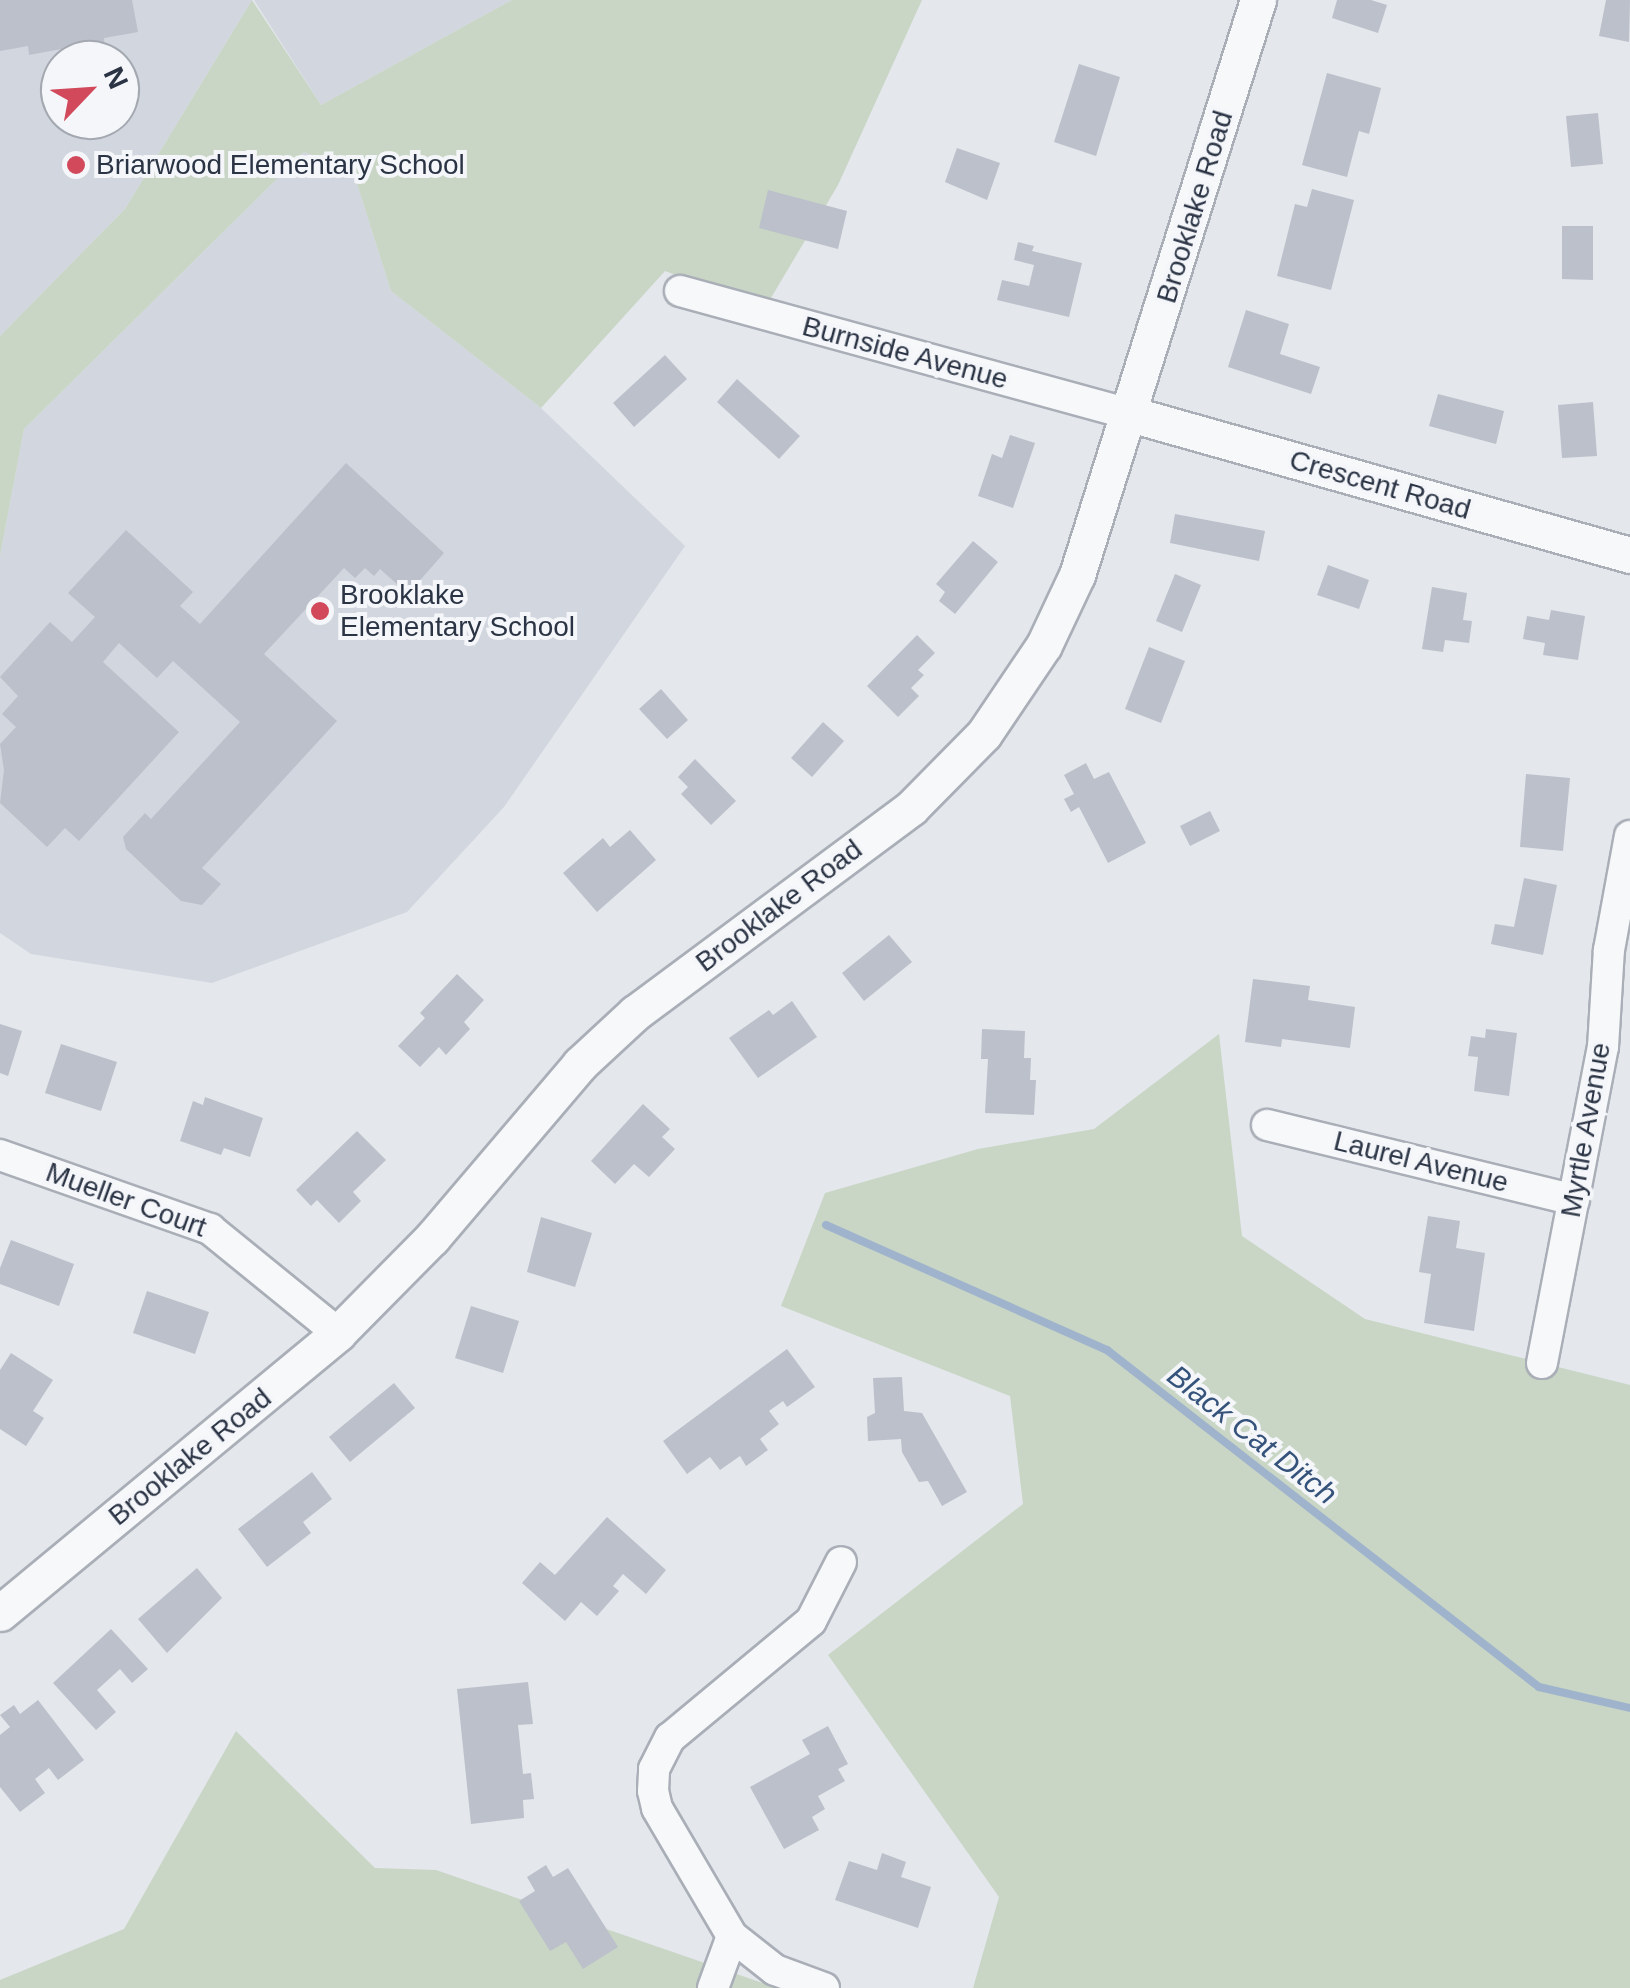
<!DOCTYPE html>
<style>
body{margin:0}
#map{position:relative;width:1630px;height:1988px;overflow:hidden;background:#e4e7ec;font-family:Helvetica,sans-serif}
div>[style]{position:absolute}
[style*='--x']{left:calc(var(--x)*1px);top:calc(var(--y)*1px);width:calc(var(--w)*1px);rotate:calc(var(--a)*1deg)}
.built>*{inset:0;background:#d2d6de}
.green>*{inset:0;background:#c9d6c5}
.stream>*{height:8px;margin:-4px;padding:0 4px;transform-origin:4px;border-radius:4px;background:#9fb4cc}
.building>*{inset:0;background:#bbc0ca}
.roads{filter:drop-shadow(2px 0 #a9aeb7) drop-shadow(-2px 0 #a9aeb7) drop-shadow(0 2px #a9aeb7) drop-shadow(0 -2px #a9aeb7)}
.minor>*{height:30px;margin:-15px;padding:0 15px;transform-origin:15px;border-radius:15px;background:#f7f8fa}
.tertiary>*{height:35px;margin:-17.5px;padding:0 17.5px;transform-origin:17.5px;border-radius:17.5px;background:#f7f8fa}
.dots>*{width:28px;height:28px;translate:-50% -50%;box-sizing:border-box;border:5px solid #f4f6f9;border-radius:50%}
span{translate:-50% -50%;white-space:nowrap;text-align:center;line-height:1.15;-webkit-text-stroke:8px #f4f6f9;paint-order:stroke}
.poi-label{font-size:28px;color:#2b3445}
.left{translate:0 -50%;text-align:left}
.street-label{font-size:28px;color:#2b3445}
.water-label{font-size:30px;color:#34527a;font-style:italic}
.north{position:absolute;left:40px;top:40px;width:100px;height:100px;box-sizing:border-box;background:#f4f6f9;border:2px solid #a4a8b1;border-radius:50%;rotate:65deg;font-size:28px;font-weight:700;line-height:40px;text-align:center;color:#2b3445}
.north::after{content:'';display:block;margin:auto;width:35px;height:45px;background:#d1495b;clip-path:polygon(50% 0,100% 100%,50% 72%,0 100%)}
</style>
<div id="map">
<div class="built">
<i style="clip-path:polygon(evenodd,0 0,252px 0,125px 209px,0 336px,0 0,60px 60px,120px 60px,120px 120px,60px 120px,60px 60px)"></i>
<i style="clip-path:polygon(254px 0,512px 0,321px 105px)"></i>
<i style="clip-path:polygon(304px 152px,353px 171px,391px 291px,541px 408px,685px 546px,504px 807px,407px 912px,212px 983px,31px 954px,0 933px,0 556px,24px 429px)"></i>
</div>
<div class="green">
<i style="clip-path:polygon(252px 0,321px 105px,512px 0,922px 0,838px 185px,765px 308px,665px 271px,541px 408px,391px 291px,353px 171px,304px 152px,24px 429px,0 556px,0 336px,125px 209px)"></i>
<i style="clip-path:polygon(1219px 1034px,1242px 1236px,1365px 1319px,1630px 1385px,1630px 1988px,973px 1988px,999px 1897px,828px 1655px,1023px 1504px,1010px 1396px,781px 1306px,825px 1193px,978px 1149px,1094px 1129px)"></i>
<i style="clip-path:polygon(236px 1731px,375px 1868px,436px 1870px,777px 1988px,0 1988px,0 1980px,124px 1929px)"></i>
</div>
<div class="stream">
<i style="--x:826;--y:1225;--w:308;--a:24"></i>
<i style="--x:1107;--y:1350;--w:548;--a:37.96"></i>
<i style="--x:1539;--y:1687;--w:93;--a:13"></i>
</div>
<div class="building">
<i style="clip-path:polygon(0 0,132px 0,138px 32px,104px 38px,105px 49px,69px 56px,67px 48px,29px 55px,28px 46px,0 51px)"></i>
<i style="clip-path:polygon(1337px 0,1371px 0,1387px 5px,1378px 33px,1332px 18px)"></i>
<i style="clip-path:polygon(1606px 0,1630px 0,1629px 42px,1599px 36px)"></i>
<i style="clip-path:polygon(1079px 64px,1120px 77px,1096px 156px,1054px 142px)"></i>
<i style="clip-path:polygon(1327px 73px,1381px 88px,1369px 134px,1359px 131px,1347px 177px,1302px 165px)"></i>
<i style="clip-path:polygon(1598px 113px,1603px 164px,1571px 167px,1566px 116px)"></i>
<i style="clip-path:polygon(957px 148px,1000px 163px,987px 200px,945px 182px)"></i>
<i style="clip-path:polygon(1312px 189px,1354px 200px,1331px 290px,1277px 276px,1295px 204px,1307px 207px)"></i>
<i style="clip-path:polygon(768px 190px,847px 211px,838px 249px,759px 228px)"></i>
<i style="clip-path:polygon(1562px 226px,1593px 226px,1593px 280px,1562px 279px)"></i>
<i style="clip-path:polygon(1018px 242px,1034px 246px,1032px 251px,1082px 263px,1069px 317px,997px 300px,1002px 280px,1029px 286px,1034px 265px,1014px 260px)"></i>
<i style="clip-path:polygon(1246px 310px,1289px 324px,1280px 354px,1320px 367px,1311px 394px,1228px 367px)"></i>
<i style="clip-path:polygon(665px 355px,687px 379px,634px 427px,613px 403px)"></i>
<i style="clip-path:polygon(737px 379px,800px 436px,779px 459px,717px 402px)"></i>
<i style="clip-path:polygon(1438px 394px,1504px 411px,1496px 444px,1429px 426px)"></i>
<i style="clip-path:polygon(1593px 402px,1597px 456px,1562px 458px,1558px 405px)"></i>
<i style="clip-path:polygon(1010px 435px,1035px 443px,1013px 508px,978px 496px,992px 454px,1002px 458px)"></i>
<i style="clip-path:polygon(346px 463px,444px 553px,408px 594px,380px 569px,374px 576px,365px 568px,355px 578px,344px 568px,264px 654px,337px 721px,202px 868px,221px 884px,202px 905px,181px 901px,126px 849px,123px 837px,145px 813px,151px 819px,240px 722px,173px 661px,157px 678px,119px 643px,103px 662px,179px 732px,79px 841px,65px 828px,47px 847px,0 803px,4px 770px,0 744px,16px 727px,2px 714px,18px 696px,0 677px,50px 622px,72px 642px,95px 617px,68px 593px,126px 530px,193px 592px,180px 606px,200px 624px)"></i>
<i style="clip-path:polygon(1175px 514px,1265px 531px,1259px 561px,1170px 543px)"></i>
<i style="clip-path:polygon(973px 541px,998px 562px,955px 614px,939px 601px,945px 592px,936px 584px)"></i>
<i style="clip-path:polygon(1328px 565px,1369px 580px,1359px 609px,1317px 595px)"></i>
<i style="clip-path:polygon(1175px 574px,1201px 585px,1182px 632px,1156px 621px)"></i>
<i style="clip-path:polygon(1432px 587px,1467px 593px,1463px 620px,1472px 621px,1469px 643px,1445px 640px,1443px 652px,1422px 649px)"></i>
<i style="clip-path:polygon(1551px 610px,1585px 616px,1578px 660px,1543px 655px,1545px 643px,1523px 639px,1527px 616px,1549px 620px)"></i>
<i style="clip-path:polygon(917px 635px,935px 653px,918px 670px,924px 675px,911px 688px,919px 696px,898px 717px,867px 686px)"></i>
<i style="clip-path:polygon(1149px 647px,1185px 661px,1161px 723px,1125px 709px)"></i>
<i style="clip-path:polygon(661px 689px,688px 720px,667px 739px,639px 709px)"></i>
<i style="clip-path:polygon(823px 722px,844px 741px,812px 777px,791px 758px)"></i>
<i style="clip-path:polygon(695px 759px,736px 801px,711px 825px,681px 794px,688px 787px,678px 777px)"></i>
<i style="clip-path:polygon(1086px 763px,1094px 779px,1109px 772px,1146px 843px,1108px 863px,1079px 807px,1071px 812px,1064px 799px,1074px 794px,1064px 775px)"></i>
<i style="clip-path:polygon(1526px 774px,1570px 778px,1563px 851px,1520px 847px)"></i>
<i style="clip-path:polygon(1210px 811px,1220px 831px,1190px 846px,1180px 826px)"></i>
<i style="clip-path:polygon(630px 830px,656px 860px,597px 912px,563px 873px,603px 838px,610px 847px)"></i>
<i style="clip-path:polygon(1524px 878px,1557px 885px,1543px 955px,1491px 944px,1495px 924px,1514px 927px)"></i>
<i style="clip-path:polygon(889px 935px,912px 962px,864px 1001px,842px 973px)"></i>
<i style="clip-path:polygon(457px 974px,484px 1000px,464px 1022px,470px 1029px,446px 1055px,439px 1047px,420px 1067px,398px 1046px,425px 1018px,420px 1013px)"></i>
<i style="clip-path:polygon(1253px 979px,1310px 986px,1308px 1000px,1355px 1007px,1350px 1048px,1282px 1039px,1281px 1047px,1245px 1042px)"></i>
<i style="clip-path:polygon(792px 1001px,817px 1037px,758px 1078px,729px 1038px,769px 1010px,773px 1015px)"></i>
<i style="clip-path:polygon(0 1024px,22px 1031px,8px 1076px,0 1073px)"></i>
<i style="clip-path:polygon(982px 1029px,1025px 1031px,1024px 1058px,1031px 1058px,1030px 1080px,1036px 1080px,1034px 1115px,985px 1113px,988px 1059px,981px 1059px)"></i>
<i style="clip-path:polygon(1486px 1029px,1517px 1033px,1509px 1096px,1474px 1091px,1478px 1057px,1468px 1056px,1471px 1036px,1485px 1038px)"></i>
<i style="clip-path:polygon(61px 1044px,117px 1062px,101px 1111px,45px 1093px)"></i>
<i style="clip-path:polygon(205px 1097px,263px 1118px,250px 1157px,224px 1148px,221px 1155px,180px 1141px,193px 1101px,203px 1105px)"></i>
<i style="clip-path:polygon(643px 1104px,670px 1129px,662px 1137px,675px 1149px,649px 1177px,634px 1164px,615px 1184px,591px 1161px)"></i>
<i style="clip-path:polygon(357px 1131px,386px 1160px,353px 1192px,361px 1201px,339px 1223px,317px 1200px,311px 1206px,296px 1190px)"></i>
<i style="clip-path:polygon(1428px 1216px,1460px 1221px,1456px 1248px,1485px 1253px,1474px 1331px,1424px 1323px,1431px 1274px,1419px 1272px)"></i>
<i style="clip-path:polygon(541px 1217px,592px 1233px,575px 1287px,527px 1272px)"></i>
<i style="clip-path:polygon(11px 1240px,74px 1264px,59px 1306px,0 1284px,0 1268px)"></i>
<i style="clip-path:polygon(147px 1291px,209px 1312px,195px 1354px,133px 1333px)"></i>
<i style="clip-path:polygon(471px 1306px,519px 1321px,503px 1373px,455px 1358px)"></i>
<i style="clip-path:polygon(787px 1349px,815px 1387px,787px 1407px,783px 1401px,769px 1411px,779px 1424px,760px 1439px,768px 1450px,746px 1466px,740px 1456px,720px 1470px,710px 1457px,687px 1474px,663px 1441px)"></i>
<i style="clip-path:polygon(11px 1353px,53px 1380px,33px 1411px,44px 1418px,26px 1446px,0 1429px,0 1370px)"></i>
<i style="clip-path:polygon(902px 1377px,904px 1411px,922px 1413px,967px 1492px,942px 1506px,928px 1481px,919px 1482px,902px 1452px,901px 1439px,868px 1441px,867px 1417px,875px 1413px,873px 1378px)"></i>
<i style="clip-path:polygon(394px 1383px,415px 1408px,350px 1462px,329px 1437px)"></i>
<i style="clip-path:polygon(312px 1472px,332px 1499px,303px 1522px,311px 1533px,267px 1567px,238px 1529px)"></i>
<i style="clip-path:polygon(607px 1517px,666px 1570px,646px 1594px,623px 1574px,613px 1586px,619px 1591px,597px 1616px,581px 1602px,565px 1621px,522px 1583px,540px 1562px,555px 1575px)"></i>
<i style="clip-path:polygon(197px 1568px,222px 1598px,167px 1653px,138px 1619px)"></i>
<i style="clip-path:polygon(111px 1629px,148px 1669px,132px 1683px,120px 1669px,97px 1690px,116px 1712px,96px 1730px,53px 1683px)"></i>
<i style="clip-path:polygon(528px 1682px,533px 1724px,518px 1725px,523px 1774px,531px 1773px,534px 1799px,523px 1800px,524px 1818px,471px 1824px,457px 1689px)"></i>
<i style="clip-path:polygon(38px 1700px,84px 1760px,58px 1780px,49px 1768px,35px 1779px,45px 1793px,20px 1812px,0 1787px,0 1735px,10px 1727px,0 1715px,14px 1705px,20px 1714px)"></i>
<i style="clip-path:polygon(828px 1726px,848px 1764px,838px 1769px,845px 1781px,818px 1796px,825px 1809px,812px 1817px,819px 1830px,784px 1849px,750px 1787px,810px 1754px,802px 1740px)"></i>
<i style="clip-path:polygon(882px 1853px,906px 1862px,901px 1877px,931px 1887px,918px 1928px,835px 1900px,849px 1861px,877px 1870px)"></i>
<i style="clip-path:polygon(546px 1865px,553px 1877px,568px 1868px,618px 1947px,583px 1969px,566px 1942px,550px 1951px,519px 1901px,535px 1891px,527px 1877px)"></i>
</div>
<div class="roads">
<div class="minor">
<i style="--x:680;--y:291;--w:467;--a:15.3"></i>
<i style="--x:1267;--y:1125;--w:316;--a:13.7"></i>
<i style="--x:0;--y:1155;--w:223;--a:19.4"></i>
<i style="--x:210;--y:1229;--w:165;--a:39.1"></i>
<i style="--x:1542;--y:1363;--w:322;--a:-79.1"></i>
<i style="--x:1603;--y:1047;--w:97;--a:-86.5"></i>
<i style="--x:1609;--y:950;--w:116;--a:-79.6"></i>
<i style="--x:713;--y:1988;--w:55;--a:-69.9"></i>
<i style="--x:824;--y:1988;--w:52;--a:-159.8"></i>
<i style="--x:775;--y:1970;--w:55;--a:-141.7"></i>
<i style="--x:732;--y:1936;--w:148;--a:-120.4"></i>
<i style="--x:657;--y:1808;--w:17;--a:-103"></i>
<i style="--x:653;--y:1791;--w:22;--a:-87"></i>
<i style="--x:654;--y:1769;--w:35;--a:-63"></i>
<i style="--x:670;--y:1738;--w:183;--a:-39.7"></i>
<i style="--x:811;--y:1621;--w:66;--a:-63"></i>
</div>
<div class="tertiary">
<i style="--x:1130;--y:414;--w:520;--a:15.75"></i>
<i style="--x:0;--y:1613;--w:439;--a:-39.6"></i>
<i style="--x:338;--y:1333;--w:134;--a:-45.3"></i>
<i style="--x:432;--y:1238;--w:228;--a:-49.6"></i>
<i style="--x:580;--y:1064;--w:75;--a:-42.8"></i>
<i style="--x:635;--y:1013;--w:344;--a:-36.6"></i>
<i style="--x:911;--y:808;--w:104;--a:-45.4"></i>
<i style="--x:984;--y:734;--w:107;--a:-56"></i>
<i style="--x:1044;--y:645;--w:77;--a:-64.8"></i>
<i style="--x:1077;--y:575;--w:603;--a:-72.53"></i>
</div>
</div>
<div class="dots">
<i style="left:76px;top:165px;background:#d1495b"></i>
<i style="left:320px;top:611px;background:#d1495b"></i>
</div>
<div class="poi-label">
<span class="left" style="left:96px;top:165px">Briarwood Elementary School</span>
<span class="left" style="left:340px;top:611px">Brooklake<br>Elementary School</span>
</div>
<div class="street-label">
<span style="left:1195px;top:207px;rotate:-73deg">Brooklake Road</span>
<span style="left:905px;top:353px;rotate:15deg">Burnside Avenue</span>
<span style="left:1380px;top:485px;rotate:16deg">Crescent Road</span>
<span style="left:779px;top:906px;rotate:-37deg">Brooklake Road</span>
<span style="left:1586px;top:1130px;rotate:-80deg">Myrtle Avenue</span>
<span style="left:1421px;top:1162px;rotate:14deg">Laurel Avenue</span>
<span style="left:126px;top:1200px;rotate:20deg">Mueller Court</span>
<span style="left:190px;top:1457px;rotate:-39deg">Brooklake Road</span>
</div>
<div class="water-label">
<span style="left:1252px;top:1435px;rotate:38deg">Black Cat Ditch</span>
</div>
<div class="north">N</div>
</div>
